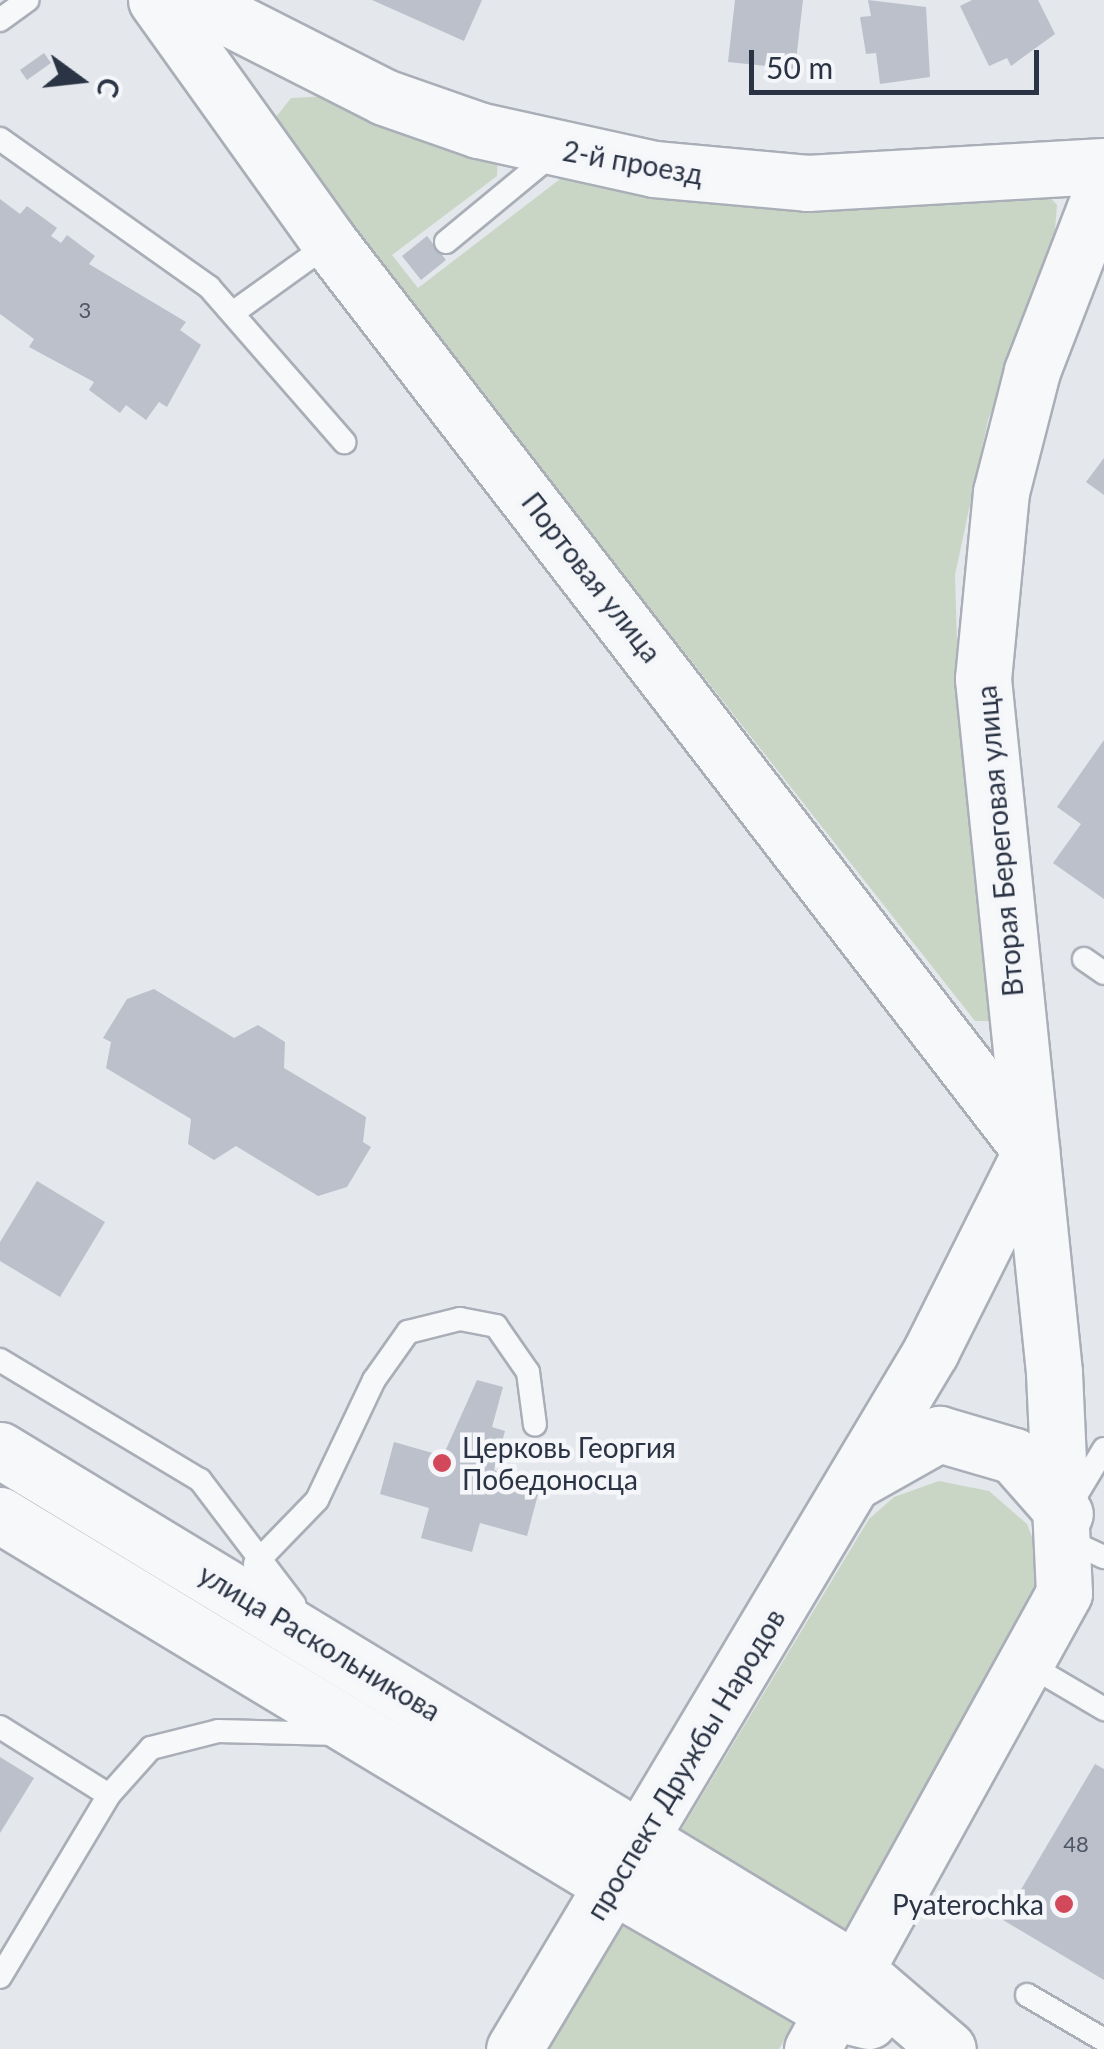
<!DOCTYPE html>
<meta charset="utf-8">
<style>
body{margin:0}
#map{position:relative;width:1104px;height:2049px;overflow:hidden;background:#e4e7ec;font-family:Lato,sans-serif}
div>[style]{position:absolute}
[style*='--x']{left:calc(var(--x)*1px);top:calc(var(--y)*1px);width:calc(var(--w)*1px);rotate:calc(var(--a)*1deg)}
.green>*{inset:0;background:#c9d6c5}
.building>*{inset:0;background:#bbc0ca}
.roads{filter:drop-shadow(2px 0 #a9aeb7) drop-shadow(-2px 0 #a9aeb7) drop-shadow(0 2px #a9aeb7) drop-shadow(0 -2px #a9aeb7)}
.service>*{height:22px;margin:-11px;padding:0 11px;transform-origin:11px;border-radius:11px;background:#f7f8fa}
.tertiary>*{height:55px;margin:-27.5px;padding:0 27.5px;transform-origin:27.5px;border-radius:27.5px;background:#f7f8fa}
.dots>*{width:28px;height:28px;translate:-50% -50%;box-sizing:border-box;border:5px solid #f4f6f9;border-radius:50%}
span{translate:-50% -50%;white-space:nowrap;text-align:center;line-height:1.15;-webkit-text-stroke:9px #f4f6f9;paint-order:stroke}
.number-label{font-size:22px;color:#4f5766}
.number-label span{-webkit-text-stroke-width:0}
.street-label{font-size:28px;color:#2b3445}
.poi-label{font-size:28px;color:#2b3445}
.left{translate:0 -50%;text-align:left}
.right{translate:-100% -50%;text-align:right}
.north{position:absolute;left:30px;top:30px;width:100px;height:100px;-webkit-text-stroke:8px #f4f6f9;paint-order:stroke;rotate:105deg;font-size:28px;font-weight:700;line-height:40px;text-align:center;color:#2b3445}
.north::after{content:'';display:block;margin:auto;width:35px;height:45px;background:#2b3445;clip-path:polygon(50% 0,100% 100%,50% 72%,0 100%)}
.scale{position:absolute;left:749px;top:50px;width:290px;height:45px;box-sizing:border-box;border:5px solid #2b3445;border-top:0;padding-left:12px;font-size:30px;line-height:35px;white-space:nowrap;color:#2b3445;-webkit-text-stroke:8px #f4f6f9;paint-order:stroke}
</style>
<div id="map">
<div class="green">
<i style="clip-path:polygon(332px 96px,498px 154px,497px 176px,392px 255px,418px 288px,568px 173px,1048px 195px,1057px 205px,1054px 243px,988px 420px,955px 575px,959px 711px,996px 1021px,975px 1021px,281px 140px,276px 117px,291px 98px)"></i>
<i style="clip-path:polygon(939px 1481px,989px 1491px,1027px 1524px,1042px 1563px,1026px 1640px,779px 2049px,549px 2049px,869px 1519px,894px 1497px)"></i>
</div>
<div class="building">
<i style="clip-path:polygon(372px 0,482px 0,464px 41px)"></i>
<i style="clip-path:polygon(735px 0,803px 0,795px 69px,728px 62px)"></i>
<i style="clip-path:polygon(868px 0,926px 7px,930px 77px,880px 84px,876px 53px,866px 54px,860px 17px,871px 16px)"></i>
<i style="clip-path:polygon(972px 0,1038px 0,1055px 34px,1011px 66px,1007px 58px,989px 66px,960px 6px)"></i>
<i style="clip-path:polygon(44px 53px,51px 63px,27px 80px,20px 70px)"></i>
<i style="clip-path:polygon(0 199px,20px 214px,27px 206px,57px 228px,51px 236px,61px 243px,67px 235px,95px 256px,89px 264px,186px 322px,180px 330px,201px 345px,167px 407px,159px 402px,146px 420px,126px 405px,120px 413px,89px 390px,94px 382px,29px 347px,34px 339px,0 314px)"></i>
<i style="clip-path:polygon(427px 236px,446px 260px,421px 280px,402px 256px)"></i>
<i style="clip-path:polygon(1104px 458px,1104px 495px,1086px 482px)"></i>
<i style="clip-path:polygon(1104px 740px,1104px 899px,1053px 863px,1081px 824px,1057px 807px)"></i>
<i style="clip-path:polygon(154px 989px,234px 1038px,258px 1025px,285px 1042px,284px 1068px,366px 1117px,363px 1142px,371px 1147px,347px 1187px,318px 1196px,236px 1146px,214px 1160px,188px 1144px,191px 1119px,106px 1068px,111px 1042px,103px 1038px,127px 999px)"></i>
<i style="clip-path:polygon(37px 1181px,105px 1222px,60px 1297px,0 1261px,0 1242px)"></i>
<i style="clip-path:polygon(477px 1380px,503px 1387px,492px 1427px,505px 1431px,494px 1470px,541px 1483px,527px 1536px,480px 1523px,472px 1552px,421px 1538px,429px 1508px,380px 1494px,394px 1442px,443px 1456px)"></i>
<i style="clip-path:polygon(0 1757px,34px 1778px,0 1833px)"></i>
<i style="clip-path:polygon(1095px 1764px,1104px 1769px,1104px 1980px,1003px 1920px)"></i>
</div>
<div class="roads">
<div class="service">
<i style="--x:0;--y:20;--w:34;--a:-36"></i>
<i style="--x:0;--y:139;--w:256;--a:35.3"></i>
<i style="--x:209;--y:287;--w:206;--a:48.9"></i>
<i style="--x:446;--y:242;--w:141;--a:-39.5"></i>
<i style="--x:234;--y:312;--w:118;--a:-35.7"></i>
<i style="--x:1084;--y:959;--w:24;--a:35"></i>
<i style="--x:0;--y:1360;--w:233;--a:31"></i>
<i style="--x:200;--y:1480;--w:156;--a:52.8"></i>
<i style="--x:1072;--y:1502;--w:62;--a:-58.9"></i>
<i style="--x:1067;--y:1540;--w:41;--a:24.7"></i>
<i style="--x:255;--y:1564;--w:89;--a:-45.9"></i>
<i style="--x:317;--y:1500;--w:133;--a:-64.6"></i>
<i style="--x:374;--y:1380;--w:59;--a:-54.7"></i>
<i style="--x:408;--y:1332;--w:54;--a:-14"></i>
<i style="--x:460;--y:1319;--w:37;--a:11"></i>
<i style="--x:496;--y:1326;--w:56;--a:55.2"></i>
<i style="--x:528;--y:1372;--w:53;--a:82.5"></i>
<i style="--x:1026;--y:1663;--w:91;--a:30.5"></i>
<i style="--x:0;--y:1727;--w:128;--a:32"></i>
<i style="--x:109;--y:1795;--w:212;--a:120.9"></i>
<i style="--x:109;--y:1795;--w:63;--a:-48.2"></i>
<i style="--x:151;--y:1748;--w:69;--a:-14.2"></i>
<i style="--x:218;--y:1731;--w:119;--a:1.4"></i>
<i style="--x:1027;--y:1995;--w:89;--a:30.3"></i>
</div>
<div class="tertiary">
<i style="--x:156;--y:0;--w:299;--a:54.4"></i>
<i style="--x:330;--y:243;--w:1147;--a:52.33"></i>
<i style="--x:1031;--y:1151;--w:224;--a:116.6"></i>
<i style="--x:931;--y:1351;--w:813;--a:120.85"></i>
<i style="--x:193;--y:0;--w:214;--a:26.9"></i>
<i style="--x:384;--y:97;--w:100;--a:19.3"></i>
<i style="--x:478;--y:130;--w:180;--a:12.5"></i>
<i style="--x:654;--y:169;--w:154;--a:5.2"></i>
<i style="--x:807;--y:183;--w:297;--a:-3.3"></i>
<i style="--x:0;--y:1450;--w:1002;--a:31.28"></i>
<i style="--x:856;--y:1970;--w:121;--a:40.7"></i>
<i style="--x:859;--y:1479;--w:92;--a:-29.4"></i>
<i style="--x:939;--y:1434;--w:78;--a:16.3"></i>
<i style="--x:1014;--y:1456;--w:77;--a:48.7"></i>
<i style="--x:0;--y:1515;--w:715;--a:31.16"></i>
<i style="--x:612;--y:1885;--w:255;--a:29.9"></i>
<i style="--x:833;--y:2012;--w:37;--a:14"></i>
<i style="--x:812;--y:2049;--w:521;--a:-61.07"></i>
<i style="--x:1064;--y:1593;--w:221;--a:-92.6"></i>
<i style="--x:1054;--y:1372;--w:697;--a:-95.85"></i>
<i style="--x:983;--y:679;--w:188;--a:-84.5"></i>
<i style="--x:1001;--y:492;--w:125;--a:-75.6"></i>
<i style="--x:1032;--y:371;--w:200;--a:-68.9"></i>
</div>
</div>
<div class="dots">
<i style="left:442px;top:1463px;background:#d1495b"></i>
<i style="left:1064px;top:1904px;background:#d1495b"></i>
</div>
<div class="number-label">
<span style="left:85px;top:310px">3</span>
<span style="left:1076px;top:1844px">48</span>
</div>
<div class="street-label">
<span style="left:633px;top:162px;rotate:10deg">2-й проезд</span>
<span style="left:592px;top:577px;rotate:52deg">Портовая улица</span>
<span style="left:999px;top:841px;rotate:-95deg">Вторая Береговая улица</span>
<span style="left:320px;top:1642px;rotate:31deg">улица Раскольникова</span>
<span style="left:685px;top:1764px;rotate:-59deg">проспект Дружбы Народов</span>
</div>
<div class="poi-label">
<span class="left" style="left:462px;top:1463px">Церковь Георгия<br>Победоносца</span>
<span class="right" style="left:1044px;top:1904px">Pyaterochka</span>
</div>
<div class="north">С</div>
<div class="scale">50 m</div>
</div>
